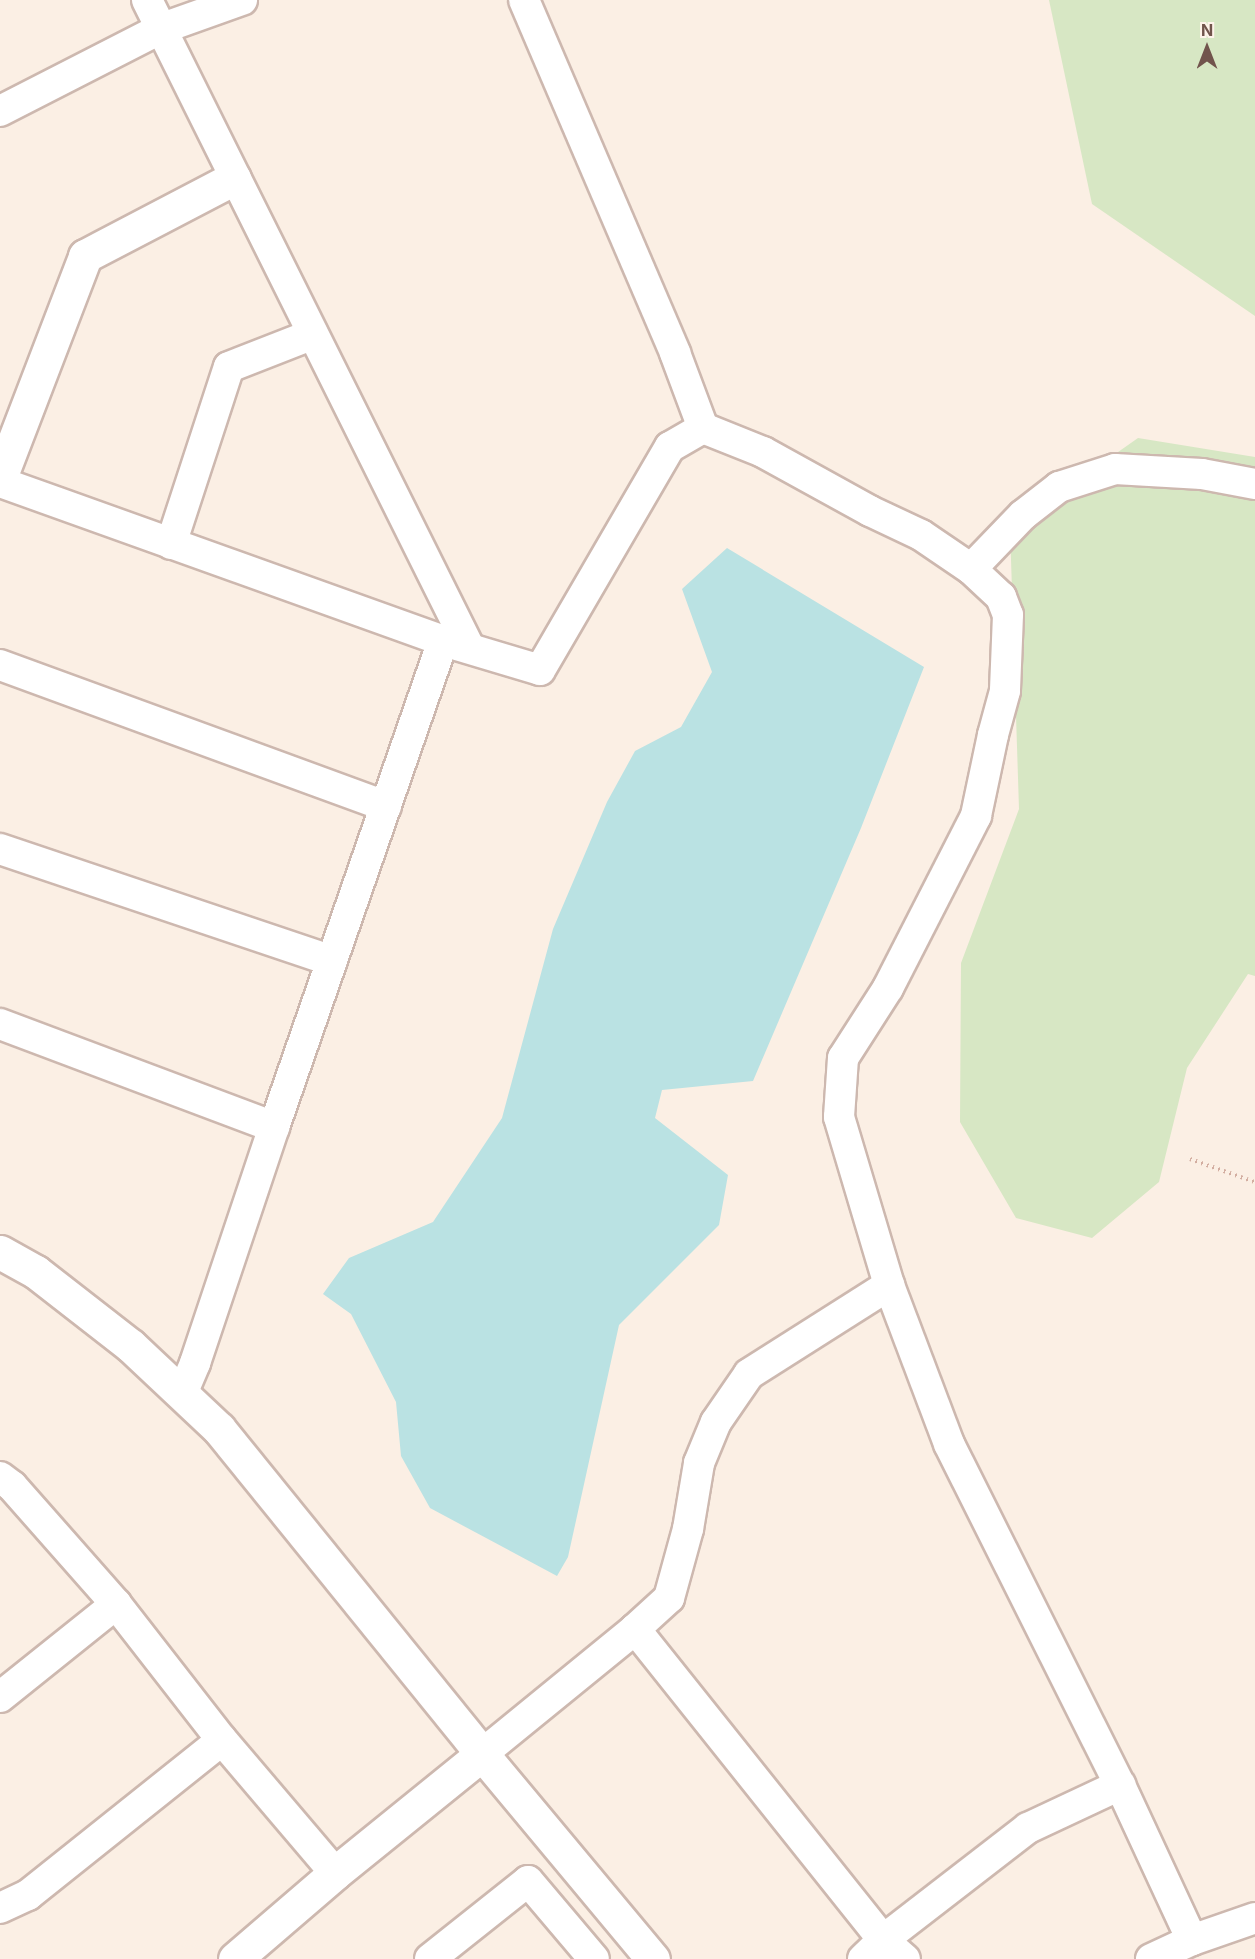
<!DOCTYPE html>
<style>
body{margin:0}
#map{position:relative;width:1255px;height:1959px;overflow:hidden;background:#fbefe4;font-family:Inter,sans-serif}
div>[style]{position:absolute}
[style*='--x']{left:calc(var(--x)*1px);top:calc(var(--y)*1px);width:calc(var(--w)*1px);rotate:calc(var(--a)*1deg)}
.green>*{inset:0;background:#d7e7c4}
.water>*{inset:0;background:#bae2e3}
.path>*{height:4px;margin-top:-2px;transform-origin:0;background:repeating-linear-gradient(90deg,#d3aea1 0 1.5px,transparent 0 6px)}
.roads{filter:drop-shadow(2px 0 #cdb8af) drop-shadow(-2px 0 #cdb8af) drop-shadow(0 2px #cdb8af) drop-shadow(0 -2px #cdb8af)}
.street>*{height:30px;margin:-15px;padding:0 15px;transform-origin:15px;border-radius:15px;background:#fff}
.secondary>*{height:33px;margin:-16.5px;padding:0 16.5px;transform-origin:16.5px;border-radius:16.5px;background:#fff}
span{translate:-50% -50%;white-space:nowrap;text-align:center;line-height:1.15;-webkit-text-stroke:6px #fef3ea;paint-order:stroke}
.north{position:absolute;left:1177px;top:18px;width:60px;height:60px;-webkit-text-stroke:4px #fef3ea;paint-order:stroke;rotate:0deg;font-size:16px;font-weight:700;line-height:24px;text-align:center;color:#71544c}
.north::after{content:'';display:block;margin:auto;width:21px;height:27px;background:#71544c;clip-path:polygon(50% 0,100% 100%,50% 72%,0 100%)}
</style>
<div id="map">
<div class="green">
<i style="clip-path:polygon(1049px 0,1255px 0,1255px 316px,1092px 204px)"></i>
<i style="clip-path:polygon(1138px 438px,1255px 457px,1255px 976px,1248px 974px,1187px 1068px,1159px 1182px,1092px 1238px,1016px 1218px,960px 1122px,961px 963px,1019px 809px,1010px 528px)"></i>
</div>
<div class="water">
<i style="clip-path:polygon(727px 548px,924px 667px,861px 828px,753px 1081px,662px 1090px,655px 1118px,728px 1175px,719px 1225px,619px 1325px,568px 1557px,557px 1576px,430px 1508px,401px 1456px,396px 1402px,351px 1314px,323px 1294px,349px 1258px,433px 1222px,502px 1118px,553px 929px,607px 802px,635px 751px,681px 727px,712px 672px,682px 589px)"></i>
</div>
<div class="path">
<i style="--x:1190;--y:1159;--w:69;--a:19.5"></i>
</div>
<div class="roads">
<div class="street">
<i style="--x:147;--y:0;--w:723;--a:63.54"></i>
<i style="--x:524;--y:0;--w:384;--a:66.8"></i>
<i style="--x:675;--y:353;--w:80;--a:69.5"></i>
<i style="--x:703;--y:428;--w:65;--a:21.8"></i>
<i style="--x:763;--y:452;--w:122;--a:28.9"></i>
<i style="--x:870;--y:511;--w:56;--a:25.2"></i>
<i style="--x:921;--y:535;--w:60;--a:34.2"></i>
<i style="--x:971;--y:569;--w:41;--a:43"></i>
<i style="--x:1001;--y:597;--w:19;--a:69"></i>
<i style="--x:1008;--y:615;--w:76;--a:92.3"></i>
<i style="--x:1005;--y:691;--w:46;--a:105.3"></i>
<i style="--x:993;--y:735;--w:83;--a:101.9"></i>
<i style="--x:976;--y:816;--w:193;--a:117.1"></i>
<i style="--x:888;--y:988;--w:83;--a:122.7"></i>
<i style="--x:843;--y:1058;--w:59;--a:93.9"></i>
<i style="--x:839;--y:1117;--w:175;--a:73.4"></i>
<i style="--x:889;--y:1285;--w:170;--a:69.3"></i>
<i style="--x:949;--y:1444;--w:381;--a:63.4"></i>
<i style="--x:1120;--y:1785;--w:171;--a:65.1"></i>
<i style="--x:0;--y:111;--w:180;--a:-27.1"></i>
<i style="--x:160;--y:29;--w:87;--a:-19.5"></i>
<i style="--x:0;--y:482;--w:471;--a:19.7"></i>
<i style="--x:443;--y:641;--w:101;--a:16.6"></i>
<i style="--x:540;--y:670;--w:258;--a:-59.8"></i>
<i style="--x:670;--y:447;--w:38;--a:-30"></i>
<i style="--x:171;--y:544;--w:186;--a:-71.9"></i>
<i style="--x:229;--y:367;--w:90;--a:-21.4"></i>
<i style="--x:971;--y:569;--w:75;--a:-46.1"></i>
<i style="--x:1023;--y:515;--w:46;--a:-37.9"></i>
<i style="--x:1059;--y:487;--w:59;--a:-17.8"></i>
<i style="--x:1115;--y:469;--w:87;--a:3.3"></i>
<i style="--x:1202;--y:474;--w:54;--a:10.7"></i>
<i style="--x:0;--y:665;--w:411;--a:20.1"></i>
<i style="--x:0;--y:849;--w:350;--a:18.6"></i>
<i style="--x:0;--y:1024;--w:293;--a:20.6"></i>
<i style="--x:182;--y:1394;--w:34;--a:-67"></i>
<i style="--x:195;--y:1363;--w:249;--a:-71.5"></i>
<i style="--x:274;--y:1127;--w:515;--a:-70.83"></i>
<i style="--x:0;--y:1477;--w:15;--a:37"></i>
<i style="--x:12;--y:1486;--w:157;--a:48.6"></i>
<i style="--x:116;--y:1604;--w:172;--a:52.1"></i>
<i style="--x:222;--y:1740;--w:175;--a:49.6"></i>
<i style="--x:635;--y:1629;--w:398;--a:51.4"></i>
<i style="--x:883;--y:1940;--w:29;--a:41"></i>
<i style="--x:0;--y:1697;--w:149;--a:-38.7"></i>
<i style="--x:482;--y:1754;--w:198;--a:-39.2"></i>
<i style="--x:635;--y:1629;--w:46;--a:-42.4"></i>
<i style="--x:669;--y:1598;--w:72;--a:-74.6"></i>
<i style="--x:688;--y:1529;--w:67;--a:-80.5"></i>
<i style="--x:699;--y:1463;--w:44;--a:-67.5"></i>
<i style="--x:716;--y:1422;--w:58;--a:-55.5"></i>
<i style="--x:749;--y:1374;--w:166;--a:-32.4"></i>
<i style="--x:0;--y:1908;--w:31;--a:-25"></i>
<i style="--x:28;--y:1895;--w:248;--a:-38.6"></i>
<i style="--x:430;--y:1959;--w:125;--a:-38.5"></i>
<i style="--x:528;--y:1881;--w:102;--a:49.8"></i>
<i style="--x:863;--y:1959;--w:28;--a:-44"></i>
<i style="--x:883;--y:1940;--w:183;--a:-37.7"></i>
<i style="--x:1028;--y:1828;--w:102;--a:-25.1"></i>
<i style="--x:1151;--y:1959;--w:45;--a:-24.9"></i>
<i style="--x:1192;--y:1940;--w:67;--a:-19.2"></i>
</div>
<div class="secondary">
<i style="--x:0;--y:478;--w:238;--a:-69"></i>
<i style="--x:85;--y:256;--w:168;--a:-27.6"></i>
<i style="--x:0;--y:1252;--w:41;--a:29.1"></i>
<i style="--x:36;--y:1272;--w:120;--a:37.9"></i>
<i style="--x:131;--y:1346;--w:121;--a:43.3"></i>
<i style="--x:219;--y:1429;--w:418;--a:51"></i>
<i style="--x:482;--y:1754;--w:267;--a:50.2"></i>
<i style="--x:235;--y:1959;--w:132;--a:-40.7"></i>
<i style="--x:335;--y:1873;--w:189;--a:-39"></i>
</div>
</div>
<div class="north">N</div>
</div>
